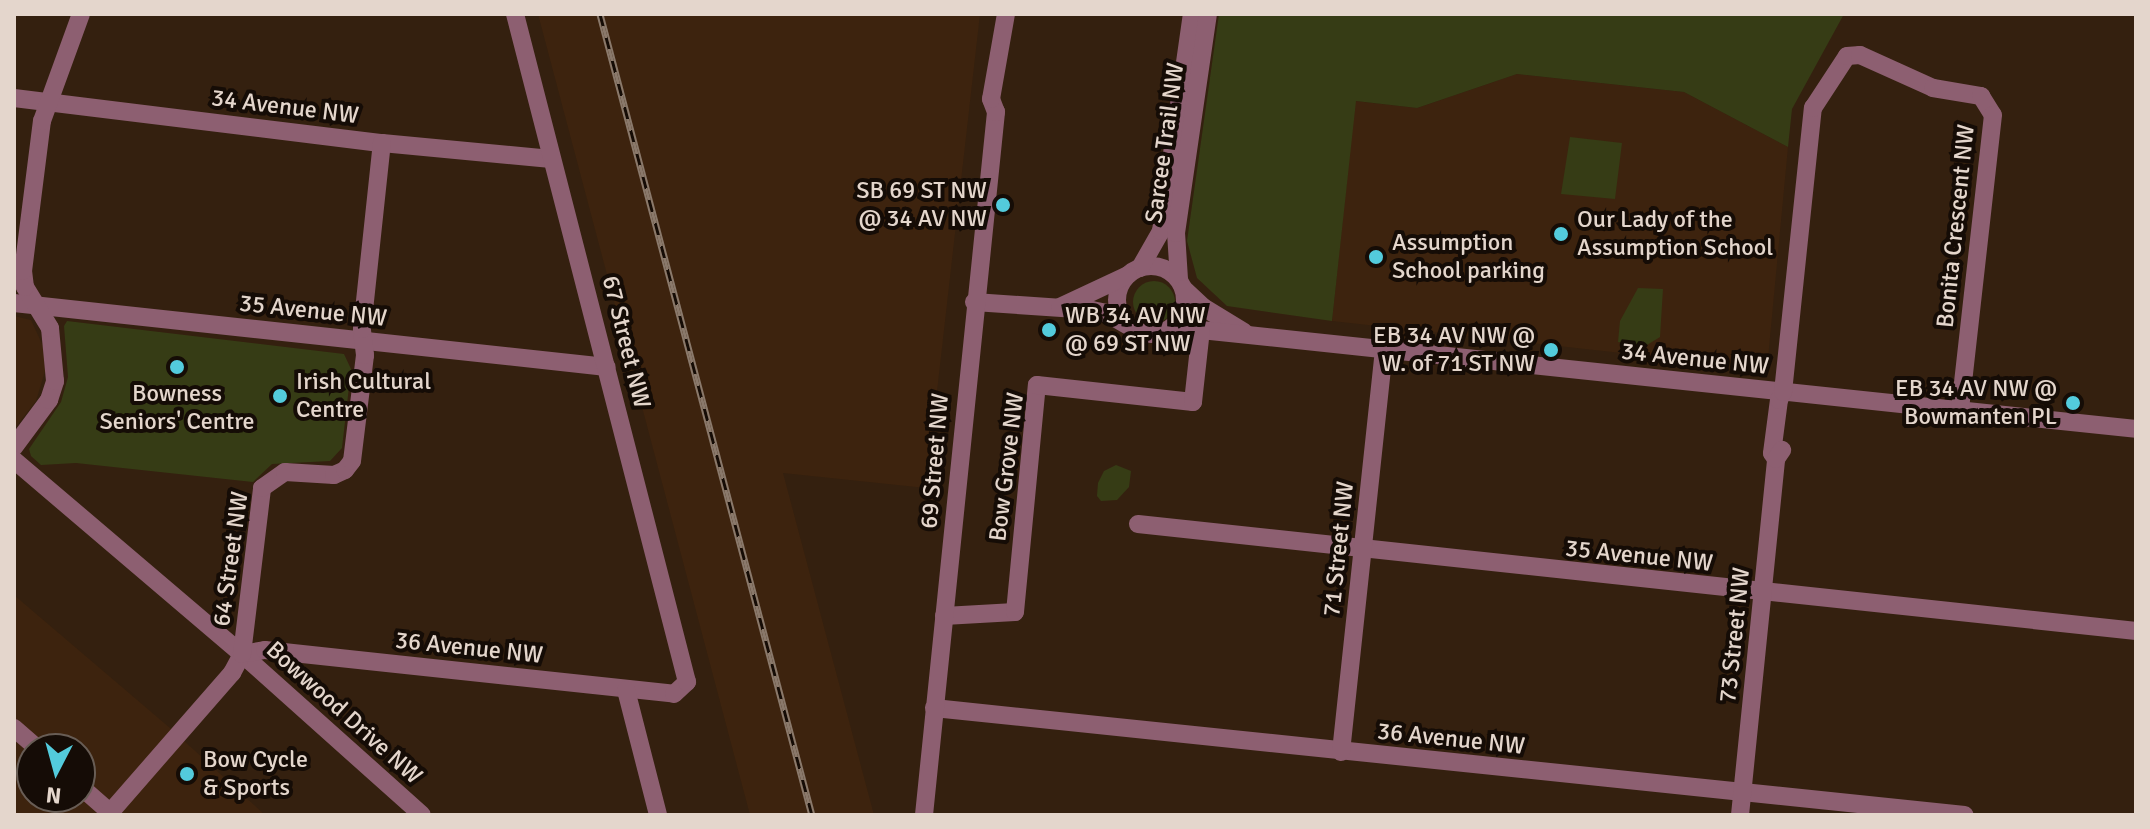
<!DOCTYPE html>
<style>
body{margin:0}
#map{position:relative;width:2150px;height:829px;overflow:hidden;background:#34200f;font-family:Signika,sans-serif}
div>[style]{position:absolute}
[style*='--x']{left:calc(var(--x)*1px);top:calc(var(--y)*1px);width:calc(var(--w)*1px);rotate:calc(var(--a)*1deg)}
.built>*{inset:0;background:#3d230e}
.green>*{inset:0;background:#363c15}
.round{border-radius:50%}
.minor>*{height:18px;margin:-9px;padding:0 9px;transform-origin:9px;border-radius:9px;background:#8d5f71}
.minor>.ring{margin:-9px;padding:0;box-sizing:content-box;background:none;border:18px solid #8d5f71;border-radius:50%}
.rail>*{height:7px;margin-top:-3.5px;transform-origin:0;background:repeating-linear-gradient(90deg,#150c06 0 12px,#8a796b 0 24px);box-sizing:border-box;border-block:2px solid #8a796b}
.dots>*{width:22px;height:22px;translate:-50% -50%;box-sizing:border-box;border:4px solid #150c06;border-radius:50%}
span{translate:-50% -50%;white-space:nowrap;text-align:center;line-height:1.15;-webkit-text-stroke:8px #150c06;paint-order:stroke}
.street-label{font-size:24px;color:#e4d6cc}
.poi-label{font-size:24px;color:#e4d6cc}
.right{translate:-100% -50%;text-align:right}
.left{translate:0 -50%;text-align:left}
.frame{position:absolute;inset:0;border:16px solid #e4d6cc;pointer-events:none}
.north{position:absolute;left:16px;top:733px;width:80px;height:80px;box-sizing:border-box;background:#150c06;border:2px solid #685d55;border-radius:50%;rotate:186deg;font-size:22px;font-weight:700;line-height:32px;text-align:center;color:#e4d6cc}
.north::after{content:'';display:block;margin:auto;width:28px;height:36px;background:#53cbdc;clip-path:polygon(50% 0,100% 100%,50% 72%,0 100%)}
</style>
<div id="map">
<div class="built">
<i style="clip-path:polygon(538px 14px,980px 14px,926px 488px,783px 473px,874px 815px,750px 815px)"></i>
<i style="clip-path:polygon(1517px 74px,1684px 92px,1788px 147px,1767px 369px,1332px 321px,1355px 101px,1417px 108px)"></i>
<i style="clip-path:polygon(14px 316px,31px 320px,43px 346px,45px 371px,36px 401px,14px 429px)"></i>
<i style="clip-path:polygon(evenodd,14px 595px,170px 728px,265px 815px,14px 815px,14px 595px,32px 749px,80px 749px,80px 797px,32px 797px,32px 749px)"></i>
</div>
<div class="green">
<i style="clip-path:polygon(1219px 14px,1844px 14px,1792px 109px,1788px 147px,1684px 92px,1517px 74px,1417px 108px,1356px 101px,1332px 321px,1227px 306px,1197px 278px,1187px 241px)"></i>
<i style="clip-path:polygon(1570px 137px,1622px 143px,1615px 199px,1561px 194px)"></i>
<i class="round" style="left:1133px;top:281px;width:42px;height:42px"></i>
<i style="clip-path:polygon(1638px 288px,1663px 289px,1660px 337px,1647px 345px,1618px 342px,1620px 321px)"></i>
<i style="clip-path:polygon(67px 321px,344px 354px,351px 369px,342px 448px,330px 461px,272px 464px,253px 482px,76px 463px,41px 465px,31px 456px,29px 449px,61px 402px,68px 377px,64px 326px)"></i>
<i style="clip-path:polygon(1116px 465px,1131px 471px,1129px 487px,1117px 500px,1101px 501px,1097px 496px,1098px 483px,1104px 471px)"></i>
</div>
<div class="minor">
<i style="--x:14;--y:98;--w:371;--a:7"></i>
<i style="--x:382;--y:143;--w:170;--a:5.4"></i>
<i class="ring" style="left:1117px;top:266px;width:50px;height:50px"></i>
<i style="--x:1140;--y:268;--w:43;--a:-60.4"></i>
<i style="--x:1161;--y:231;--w:219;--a:-81.9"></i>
<i style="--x:1179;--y:279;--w:46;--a:-93.7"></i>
<i style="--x:1176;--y:233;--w:221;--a:-81.7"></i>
<i style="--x:1184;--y:289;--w:26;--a:43"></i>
<i style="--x:1203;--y:307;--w:48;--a:31.4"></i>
<i style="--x:974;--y:302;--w:118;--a:3.9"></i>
<i style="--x:1092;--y:310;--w:14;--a:12"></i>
<i style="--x:1106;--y:313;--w:24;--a:30"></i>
<i style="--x:14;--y:303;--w:596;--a:6.16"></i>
<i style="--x:1060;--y:307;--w:75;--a:-25.2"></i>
<i style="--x:1162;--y:332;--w:39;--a:-3"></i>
<i style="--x:1201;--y:330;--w:940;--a:6.04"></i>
<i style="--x:14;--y:447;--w:59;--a:-53.3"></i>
<i style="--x:49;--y:400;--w:20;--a:-72"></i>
<i style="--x:55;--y:381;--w:53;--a:-95.4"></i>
<i style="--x:50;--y:328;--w:48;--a:-121.4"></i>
<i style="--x:25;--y:287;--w:16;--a:-97"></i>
<i style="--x:23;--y:271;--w:151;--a:-82.8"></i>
<i style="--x:42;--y:121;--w:114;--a:-70"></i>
<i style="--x:1776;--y:459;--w:7;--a:-124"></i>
<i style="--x:1772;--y:453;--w:53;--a:-82.5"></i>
<i style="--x:1779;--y:400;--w:9;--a:-63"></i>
<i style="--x:1783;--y:392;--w:286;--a:-84"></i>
<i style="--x:1813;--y:108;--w:62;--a:-56.8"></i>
<i style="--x:1847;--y:56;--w:13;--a:-4"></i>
<i style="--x:1860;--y:55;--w:80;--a:24.3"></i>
<i style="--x:1933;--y:88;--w:49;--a:9.5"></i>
<i style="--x:1981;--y:96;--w:22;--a:58"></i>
<i style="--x:1993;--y:115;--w:297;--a:96.4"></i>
<i style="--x:14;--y:460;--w:299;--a:40.4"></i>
<i style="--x:242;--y:654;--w:241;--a:41.8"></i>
<i style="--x:1138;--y:524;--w:1004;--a:6.12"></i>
<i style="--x:944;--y:616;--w:71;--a:-3.2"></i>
<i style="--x:1015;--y:612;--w:228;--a:-84.5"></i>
<i style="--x:1037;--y:385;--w:157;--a:6.2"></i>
<i style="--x:1193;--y:402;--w:72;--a:-83.7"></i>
<i style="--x:242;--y:654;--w:23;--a:-10"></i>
<i style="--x:265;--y:650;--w:411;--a:6.1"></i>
<i style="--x:674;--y:694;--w:18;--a:-43"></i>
<i style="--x:687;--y:682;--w:690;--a:-104.44"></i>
<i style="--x:626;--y:690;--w:129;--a:75.6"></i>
<i style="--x:934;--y:708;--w:1036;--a:5.93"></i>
<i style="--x:14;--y:728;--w:32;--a:41"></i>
<i style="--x:1341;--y:752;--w:403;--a:-83.9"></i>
<i style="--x:80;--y:786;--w:44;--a:41.3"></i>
<i style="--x:108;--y:815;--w:189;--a:-48.9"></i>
<i style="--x:232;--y:673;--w:21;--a:-62"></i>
<i style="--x:242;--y:654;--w:167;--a:-83.1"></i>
<i style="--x:262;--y:488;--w:28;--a:-35"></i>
<i style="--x:285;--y:472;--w:49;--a:3.5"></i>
<i style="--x:334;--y:475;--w:12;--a:-24"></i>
<i style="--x:345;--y:470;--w:11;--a:-52"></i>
<i style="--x:352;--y:461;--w:107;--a:-83"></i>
<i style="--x:365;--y:355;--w:26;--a:-97"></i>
<i style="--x:362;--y:329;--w:187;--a:-83.9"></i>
<i style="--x:924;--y:815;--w:707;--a:-84.15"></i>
<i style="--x:996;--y:112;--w:14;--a:-111"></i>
<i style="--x:991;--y:99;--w:86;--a:-80"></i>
<i style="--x:1740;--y:815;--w:358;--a:-84.2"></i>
<i style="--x:1776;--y:459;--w:11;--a:-56"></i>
</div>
<div class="rail">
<i style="--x:600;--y:14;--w:829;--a:75.18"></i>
</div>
<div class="dots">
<i style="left:1003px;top:205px;background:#53cbdc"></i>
<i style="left:1561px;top:234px;background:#53cbdc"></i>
<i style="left:1376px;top:257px;background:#53cbdc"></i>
<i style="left:1049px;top:330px;background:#53cbdc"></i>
<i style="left:1551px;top:350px;background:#53cbdc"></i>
<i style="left:177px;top:367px;background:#53cbdc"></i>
<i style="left:280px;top:396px;background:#53cbdc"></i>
<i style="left:2073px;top:403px;background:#53cbdc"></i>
<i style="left:187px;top:774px;background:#53cbdc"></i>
</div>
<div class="street-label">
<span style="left:285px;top:107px;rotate:7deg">34 Avenue NW</span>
<span style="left:1165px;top:143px;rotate:-82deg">Sarcee Trail NW</span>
<span style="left:1956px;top:226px;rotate:-84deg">Bonita Crescent NW</span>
<span style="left:313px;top:311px;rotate:6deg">35 Avenue NW</span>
<span style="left:626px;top:342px;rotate:76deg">67 Street NW</span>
<span style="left:1695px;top:359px;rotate:6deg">34 Avenue NW</span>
<span style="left:935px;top:461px;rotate:-85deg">69 Street NW</span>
<span style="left:1007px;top:467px;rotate:-83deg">Bow Grove NW</span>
<span style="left:1339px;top:549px;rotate:-84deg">71 Street NW</span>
<span style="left:1639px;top:556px;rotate:6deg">35 Avenue NW</span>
<span style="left:231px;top:559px;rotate:-82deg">64 Street NW</span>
<span style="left:1735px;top:635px;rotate:-84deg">73 Street NW</span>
<span style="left:469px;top:648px;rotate:6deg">36 Avenue NW</span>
<span style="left:344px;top:713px;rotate:42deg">Bowwood Drive NW</span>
<span style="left:1451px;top:739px;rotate:6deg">36 Avenue NW</span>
</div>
<div class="poi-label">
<span class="right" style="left:987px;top:205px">SB 69 ST NW<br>@ 34 AV NW</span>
<span class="left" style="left:1577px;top:234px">Our Lady of the<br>Assumption School</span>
<span class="left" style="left:1392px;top:257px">Assumption<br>School parking</span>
<span class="left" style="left:1065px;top:330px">WB 34 AV NW<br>@ 69 ST NW</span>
<span class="right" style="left:1535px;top:350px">EB 34 AV NW @<br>W. of 71 ST NW</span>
<span class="left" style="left:296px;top:396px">Irish Cultural<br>Centre</span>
<span class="right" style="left:2057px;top:403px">EB 34 AV NW @<br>Bowmanten PL</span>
<span style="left:177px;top:408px">Bowness<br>Seniors' Centre</span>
<span class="left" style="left:203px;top:774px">Bow Cycle<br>&amp; Sports</span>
</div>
<div class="frame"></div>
<div class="north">N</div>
</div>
